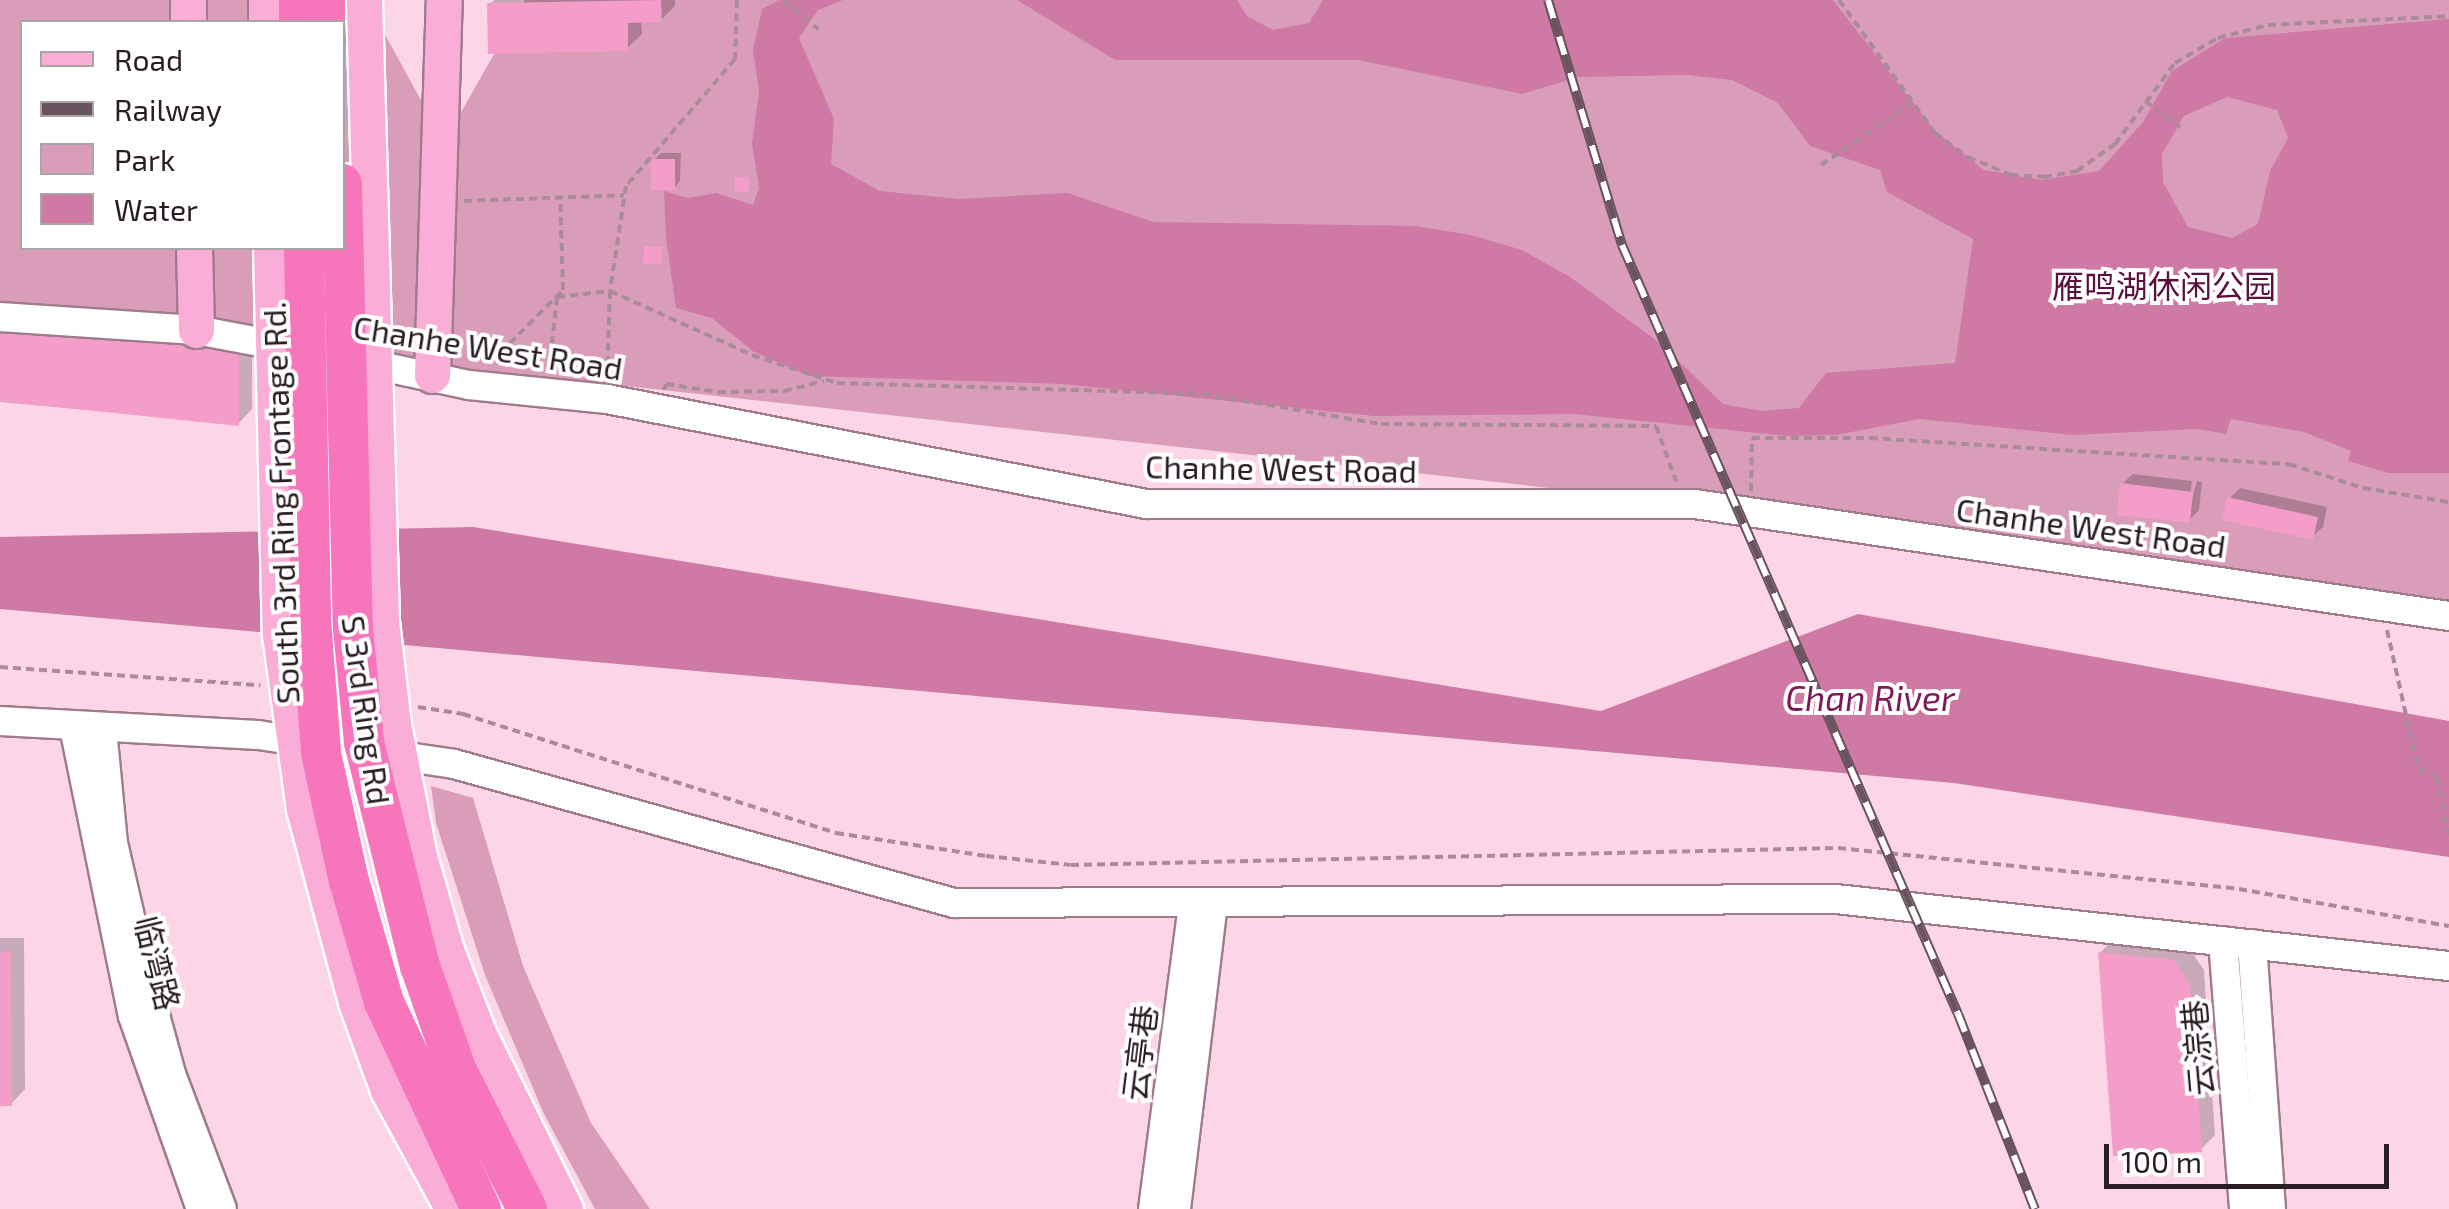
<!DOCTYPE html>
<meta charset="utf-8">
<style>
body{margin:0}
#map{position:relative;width:2449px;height:1209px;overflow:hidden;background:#fcd5e7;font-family:"Exo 2","Noto Sans SC",sans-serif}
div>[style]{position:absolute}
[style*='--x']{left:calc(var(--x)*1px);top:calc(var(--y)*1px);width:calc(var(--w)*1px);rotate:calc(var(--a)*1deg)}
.green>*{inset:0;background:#d99dba}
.water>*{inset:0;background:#ce7aa5}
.shadow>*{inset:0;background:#0003}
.building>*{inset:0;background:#f49dc8}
.path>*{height:4px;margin-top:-2px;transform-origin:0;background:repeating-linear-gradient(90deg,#a98b99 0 8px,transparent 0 13px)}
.roads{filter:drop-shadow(2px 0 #9f7b8c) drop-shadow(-2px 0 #9f7b8c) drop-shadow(0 2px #9f7b8c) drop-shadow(0 -2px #9f7b8c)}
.minor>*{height:28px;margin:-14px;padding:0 14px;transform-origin:14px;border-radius:14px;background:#fff}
.major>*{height:35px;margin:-17.5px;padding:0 17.5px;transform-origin:17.5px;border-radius:17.5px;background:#faadd6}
.highway>*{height:40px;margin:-20px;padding:0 20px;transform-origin:20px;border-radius:20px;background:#f776bb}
.rail>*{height:10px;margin-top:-5px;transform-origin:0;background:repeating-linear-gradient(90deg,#fff 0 19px,#69535e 0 38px);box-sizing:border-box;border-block:2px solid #69535e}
.bridges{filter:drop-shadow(2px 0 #fff) drop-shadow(-2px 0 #fff) drop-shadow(0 2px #fff) drop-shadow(0 -2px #fff)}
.major-bridge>*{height:35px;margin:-17.5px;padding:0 17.5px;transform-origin:17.5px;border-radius:17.5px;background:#faadd6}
.highway-bridge>*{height:40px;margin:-20px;padding:0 20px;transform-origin:20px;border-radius:20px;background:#f776bb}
span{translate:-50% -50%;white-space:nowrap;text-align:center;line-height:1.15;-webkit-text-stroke:8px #fff;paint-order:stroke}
.park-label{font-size:32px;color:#5b0f3d}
.street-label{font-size:32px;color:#2a1c23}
.water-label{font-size:35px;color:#7e1a57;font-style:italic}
.legend{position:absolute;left:20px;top:20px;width:325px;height:230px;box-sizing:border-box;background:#fff;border:2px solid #aaa4a7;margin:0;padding:12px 18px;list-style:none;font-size:30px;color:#2a1c23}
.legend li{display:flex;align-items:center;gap:20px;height:50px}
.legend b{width:50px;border:2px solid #aaa4a7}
.scale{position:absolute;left:2104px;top:1144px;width:285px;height:45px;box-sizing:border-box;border:5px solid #2a1c23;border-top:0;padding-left:12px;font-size:30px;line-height:35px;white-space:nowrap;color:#2a1c23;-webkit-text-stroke:8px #fff;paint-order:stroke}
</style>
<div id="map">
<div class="green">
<i style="clip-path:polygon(evenodd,0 0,366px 0,444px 142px,525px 0,2449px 0,2449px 612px,1695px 504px,0 317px,0 0,22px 22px,342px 22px,342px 248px,22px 248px,22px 22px)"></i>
<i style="clip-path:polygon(431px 786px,473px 798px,523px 966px,591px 1123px,650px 1209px,595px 1209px,544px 1114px,485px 975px,436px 823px)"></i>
</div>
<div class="water">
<i style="clip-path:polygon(evenodd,779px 0,843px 0,818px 10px,799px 38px,834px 119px,831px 164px,880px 191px,959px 199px,1068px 193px,1153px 222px,1416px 226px,1471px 235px,1522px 250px,1570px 277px,1660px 343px,1723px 404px,1762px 411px,1799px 408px,1826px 373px,1955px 363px,1973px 239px,1887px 192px,1880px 170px,1810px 146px,1778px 103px,1732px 80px,1687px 75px,1578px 77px,1522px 94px,1359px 60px,1115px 60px,1017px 0,1237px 0,1247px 16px,1273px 30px,1309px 23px,1323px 0,1833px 0,1936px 132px,1984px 170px,2041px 180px,2099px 171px,2143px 122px,2172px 71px,2225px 38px,2449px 19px,2449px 473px,2388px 473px,2348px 461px,2351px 451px,2304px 432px,2231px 419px,2226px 434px,2198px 429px,2073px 435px,1919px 419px,1836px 435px,1787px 436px,1574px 414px,1374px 416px,1063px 384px,809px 376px,754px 352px,712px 318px,676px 308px,666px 238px,664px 191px,688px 198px,716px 193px,753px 205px,759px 188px,752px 143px,759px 92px,753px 50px,762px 9px,779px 0,2227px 97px,2277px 110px,2288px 138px,2270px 171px,2258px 224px,2232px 238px,2188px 227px,2163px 182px,2162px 154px,2184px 116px,2227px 97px)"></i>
<i style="clip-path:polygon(473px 527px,1601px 711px,1858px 614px,2449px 721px,2449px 857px,1954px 783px,0 609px,0 537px)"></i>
</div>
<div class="shadow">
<i style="clip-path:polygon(494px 0,675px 0,675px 6px,661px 20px,641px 20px,642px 34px,627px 48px,490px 4px)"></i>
<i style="clip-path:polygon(661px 153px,681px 153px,680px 181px,674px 188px,654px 160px)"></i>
<i style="clip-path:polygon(0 313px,252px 330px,252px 409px,238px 424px,0 402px)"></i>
<i style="clip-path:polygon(2133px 474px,2192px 481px,2188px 512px,2197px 481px,2202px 482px,2199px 510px,2189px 521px,2122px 484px)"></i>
<i style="clip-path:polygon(2240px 488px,2327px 507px,2323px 527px,2312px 537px,2230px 498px)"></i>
<i style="clip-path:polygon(0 938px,24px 938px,25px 1089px,11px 1104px,0 1104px)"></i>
<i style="clip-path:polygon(2114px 938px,2188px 947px,2204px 970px,2215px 1135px,2201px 1149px,2100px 953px)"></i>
</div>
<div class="building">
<i style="clip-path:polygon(661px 0,662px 22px,628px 23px,628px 51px,488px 54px,487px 3px)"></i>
<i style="clip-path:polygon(651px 159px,675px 159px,675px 190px,651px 190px)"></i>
<i style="clip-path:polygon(735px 177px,749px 177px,749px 192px,735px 192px)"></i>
<i style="clip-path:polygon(644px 246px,662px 247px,662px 264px,643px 264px)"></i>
<i style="clip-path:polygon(0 328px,239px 344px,239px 426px,0 401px)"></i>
<i style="clip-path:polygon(2120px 483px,2193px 492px,2190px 523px,2117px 515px)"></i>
<i style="clip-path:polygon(2227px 497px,2318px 517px,2313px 540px,2222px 520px)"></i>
<i style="clip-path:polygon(11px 951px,12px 1106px,0 1106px,0 952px)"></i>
<i style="clip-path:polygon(2098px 952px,2174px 960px,2190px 985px,2202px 1152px,2113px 1156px)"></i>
</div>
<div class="path">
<i style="--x:737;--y:0;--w:59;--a:91.9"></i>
<i style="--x:735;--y:59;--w:167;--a:130.6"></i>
<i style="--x:626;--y:186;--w:106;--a:98.7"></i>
<i style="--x:610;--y:291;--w:156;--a:24.3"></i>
<i style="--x:752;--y:355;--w:89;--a:18.2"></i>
<i style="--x:837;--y:383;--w:366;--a:1.7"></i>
<i style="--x:1203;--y:394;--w:181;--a:9.6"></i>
<i style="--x:1381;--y:424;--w:275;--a:0.4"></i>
<i style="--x:1656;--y:426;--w:59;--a:70"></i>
<i style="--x:784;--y:0;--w:45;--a:40.5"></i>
<i style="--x:1839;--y:0;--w:164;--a:54.2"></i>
<i style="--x:1935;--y:133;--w:41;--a:36"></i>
<i style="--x:1968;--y:157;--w:47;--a:22.7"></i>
<i style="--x:2011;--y:175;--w:33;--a:3"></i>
<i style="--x:2044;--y:177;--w:34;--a:-10"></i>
<i style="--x:2077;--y:171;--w:47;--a:-35.4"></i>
<i style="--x:2115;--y:144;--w:101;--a:-53.5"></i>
<i style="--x:2175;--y:63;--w:50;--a:-30.2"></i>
<i style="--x:2218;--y:38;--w:52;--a:-14.6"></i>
<i style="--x:2268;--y:25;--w:181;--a:-2.8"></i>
<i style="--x:2145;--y:101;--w:44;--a:36.6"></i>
<i style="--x:1821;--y:165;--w:109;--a:-34.1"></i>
<i style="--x:464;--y:201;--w:160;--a:-2.1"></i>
<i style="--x:491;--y:362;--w:102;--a:-45"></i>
<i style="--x:563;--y:290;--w:93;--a:-91.8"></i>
<i style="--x:549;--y:370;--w:73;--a:-83.7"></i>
<i style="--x:557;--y:297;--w:53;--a:-6.5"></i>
<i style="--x:610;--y:291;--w:84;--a:92"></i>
<i style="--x:664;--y:390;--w:6;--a:-72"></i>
<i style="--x:666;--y:384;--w:53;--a:8.7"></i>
<i style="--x:718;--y:392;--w:66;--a:-0.9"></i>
<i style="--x:784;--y:391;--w:41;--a:-14"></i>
<i style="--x:1751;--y:491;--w:53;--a:-88.9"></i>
<i style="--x:1752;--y:438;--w:118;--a:0"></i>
<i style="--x:1870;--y:438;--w:420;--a:3.6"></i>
<i style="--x:2289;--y:464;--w:78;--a:18"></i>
<i style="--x:2363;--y:488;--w:87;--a:9.2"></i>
<i style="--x:2387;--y:630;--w:142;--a:77.4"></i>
<i style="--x:2418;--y:769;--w:21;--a:23"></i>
<i style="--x:2437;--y:777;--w:60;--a:78.5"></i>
<i style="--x:0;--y:667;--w:261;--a:4"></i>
<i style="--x:418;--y:707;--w:46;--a:8.8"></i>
<i style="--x:463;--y:714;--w:392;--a:17.7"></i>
<i style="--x:836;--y:833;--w:152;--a:8.7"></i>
<i style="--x:986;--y:856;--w:85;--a:6"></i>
<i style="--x:1071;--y:865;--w:767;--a:-1.27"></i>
<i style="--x:1838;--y:848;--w:403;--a:5.8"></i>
<i style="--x:2239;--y:889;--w:213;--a:10"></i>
</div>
<div class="roads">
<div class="minor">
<i style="--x:0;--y:317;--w:196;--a:3.8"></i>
<i style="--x:196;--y:330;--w:97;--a:10.7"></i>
<i style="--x:357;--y:361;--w:115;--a:12.1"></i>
<i style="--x:469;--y:385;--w:139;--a:5.8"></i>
<i style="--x:607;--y:399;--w:549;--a:11.02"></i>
<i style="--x:1146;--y:504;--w:549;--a:0"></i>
<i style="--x:1695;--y:504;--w:762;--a:8.45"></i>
<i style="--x:0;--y:721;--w:258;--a:3.1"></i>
<i style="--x:258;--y:735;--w:198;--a:8.4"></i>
<i style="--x:454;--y:764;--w:519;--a:15.54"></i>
<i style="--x:954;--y:903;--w:882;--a:-0.26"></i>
<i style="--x:1836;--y:899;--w:617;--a:6.24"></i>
<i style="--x:74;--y:727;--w:295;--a:78.5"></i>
<i style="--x:133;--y:1016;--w:205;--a:70.6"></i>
<i style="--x:102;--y:729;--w:115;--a:84.5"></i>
<i style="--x:113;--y:843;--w:124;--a:77"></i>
<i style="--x:141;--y:964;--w:114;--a:74.7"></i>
<i style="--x:171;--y:1074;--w:144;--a:69.3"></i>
<i style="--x:2223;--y:941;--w:269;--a:85.5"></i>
<i style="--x:2252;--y:944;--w:266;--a:85.9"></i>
<i style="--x:1153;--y:1209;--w:306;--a:-82.5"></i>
<i style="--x:1176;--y:1209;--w:306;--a:-83.1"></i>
</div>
<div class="major">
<i style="--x:188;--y:0;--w:22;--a:90"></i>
<i style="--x:266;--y:0;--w:22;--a:90"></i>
<i style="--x:194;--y:248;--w:82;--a:88.6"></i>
<i style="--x:432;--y:375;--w:375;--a:-88.2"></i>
</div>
<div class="highway">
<i style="--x:299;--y:0;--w:22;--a:90"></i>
<i style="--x:338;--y:0;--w:22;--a:87"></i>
</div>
</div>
<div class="rail">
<i style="--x:1548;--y:0;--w:256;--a:73.2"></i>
<i style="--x:1622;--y:245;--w:839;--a:66.4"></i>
<i style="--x:1958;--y:1014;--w:210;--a:68.5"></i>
</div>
<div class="bridges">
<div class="major-bridge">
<i style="--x:364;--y:0;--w:621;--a:88.43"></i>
<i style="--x:381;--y:621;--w:104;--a:83.4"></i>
<i style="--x:393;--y:724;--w:135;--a:78.9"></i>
<i style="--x:419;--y:856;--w:98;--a:74"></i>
<i style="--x:446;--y:950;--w:91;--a:68.8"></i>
<i style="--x:479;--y:1035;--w:194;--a:63.7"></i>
<i style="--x:271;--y:248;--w:386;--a:88.7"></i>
<i style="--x:280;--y:634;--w:177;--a:82.2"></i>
<i style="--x:304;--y:809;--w:200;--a:74.9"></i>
<i style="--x:356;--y:1002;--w:94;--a:70"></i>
<i style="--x:388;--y:1090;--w:136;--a:61.4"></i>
</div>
<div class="highway-bridge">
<i style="--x:342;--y:184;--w:444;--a:88.6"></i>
<i style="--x:353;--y:628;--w:115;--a:84.5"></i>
<i style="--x:364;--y:742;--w:231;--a:76"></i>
<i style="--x:420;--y:966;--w:109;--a:70.7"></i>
<i style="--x:456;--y:1069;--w:157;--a:63.1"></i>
<i style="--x:304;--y:248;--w:371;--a:88.9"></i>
<i style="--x:311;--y:619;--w:134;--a:85.7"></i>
<i style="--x:321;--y:753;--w:131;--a:77.7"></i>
<i style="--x:349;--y:881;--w:126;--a:73.9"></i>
<i style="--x:384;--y:1002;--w:229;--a:64.9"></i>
</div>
</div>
<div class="park-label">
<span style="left:2164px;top:285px">雁鸣湖休闲公园</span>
</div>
<div class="street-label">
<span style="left:488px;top:347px;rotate:9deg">Chanhe West Road</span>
<span style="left:1281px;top:468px;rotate:1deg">Chanhe West Road</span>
<span style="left:280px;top:503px;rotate:-92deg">South 3rd Ring Frontage Rd.</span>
<span style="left:2091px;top:527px;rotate:8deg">Chanhe West Road</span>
<span style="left:367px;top:710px;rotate:82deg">S 3rd Ring Rd</span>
<span style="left:158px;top:963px;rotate:76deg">临湾路</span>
<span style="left:2197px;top:1048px;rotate:-95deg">云淙巷</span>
<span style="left:1139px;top:1053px;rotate:-83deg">云亭巷</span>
</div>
<div class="water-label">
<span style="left:1870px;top:697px">Chan River</span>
</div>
<ul class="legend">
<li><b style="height:12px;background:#faadd6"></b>Road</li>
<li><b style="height:12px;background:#69535e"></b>Railway</li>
<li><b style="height:28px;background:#d99dba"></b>Park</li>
<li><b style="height:28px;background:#ce7aa5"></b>Water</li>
</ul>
<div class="scale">100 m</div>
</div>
